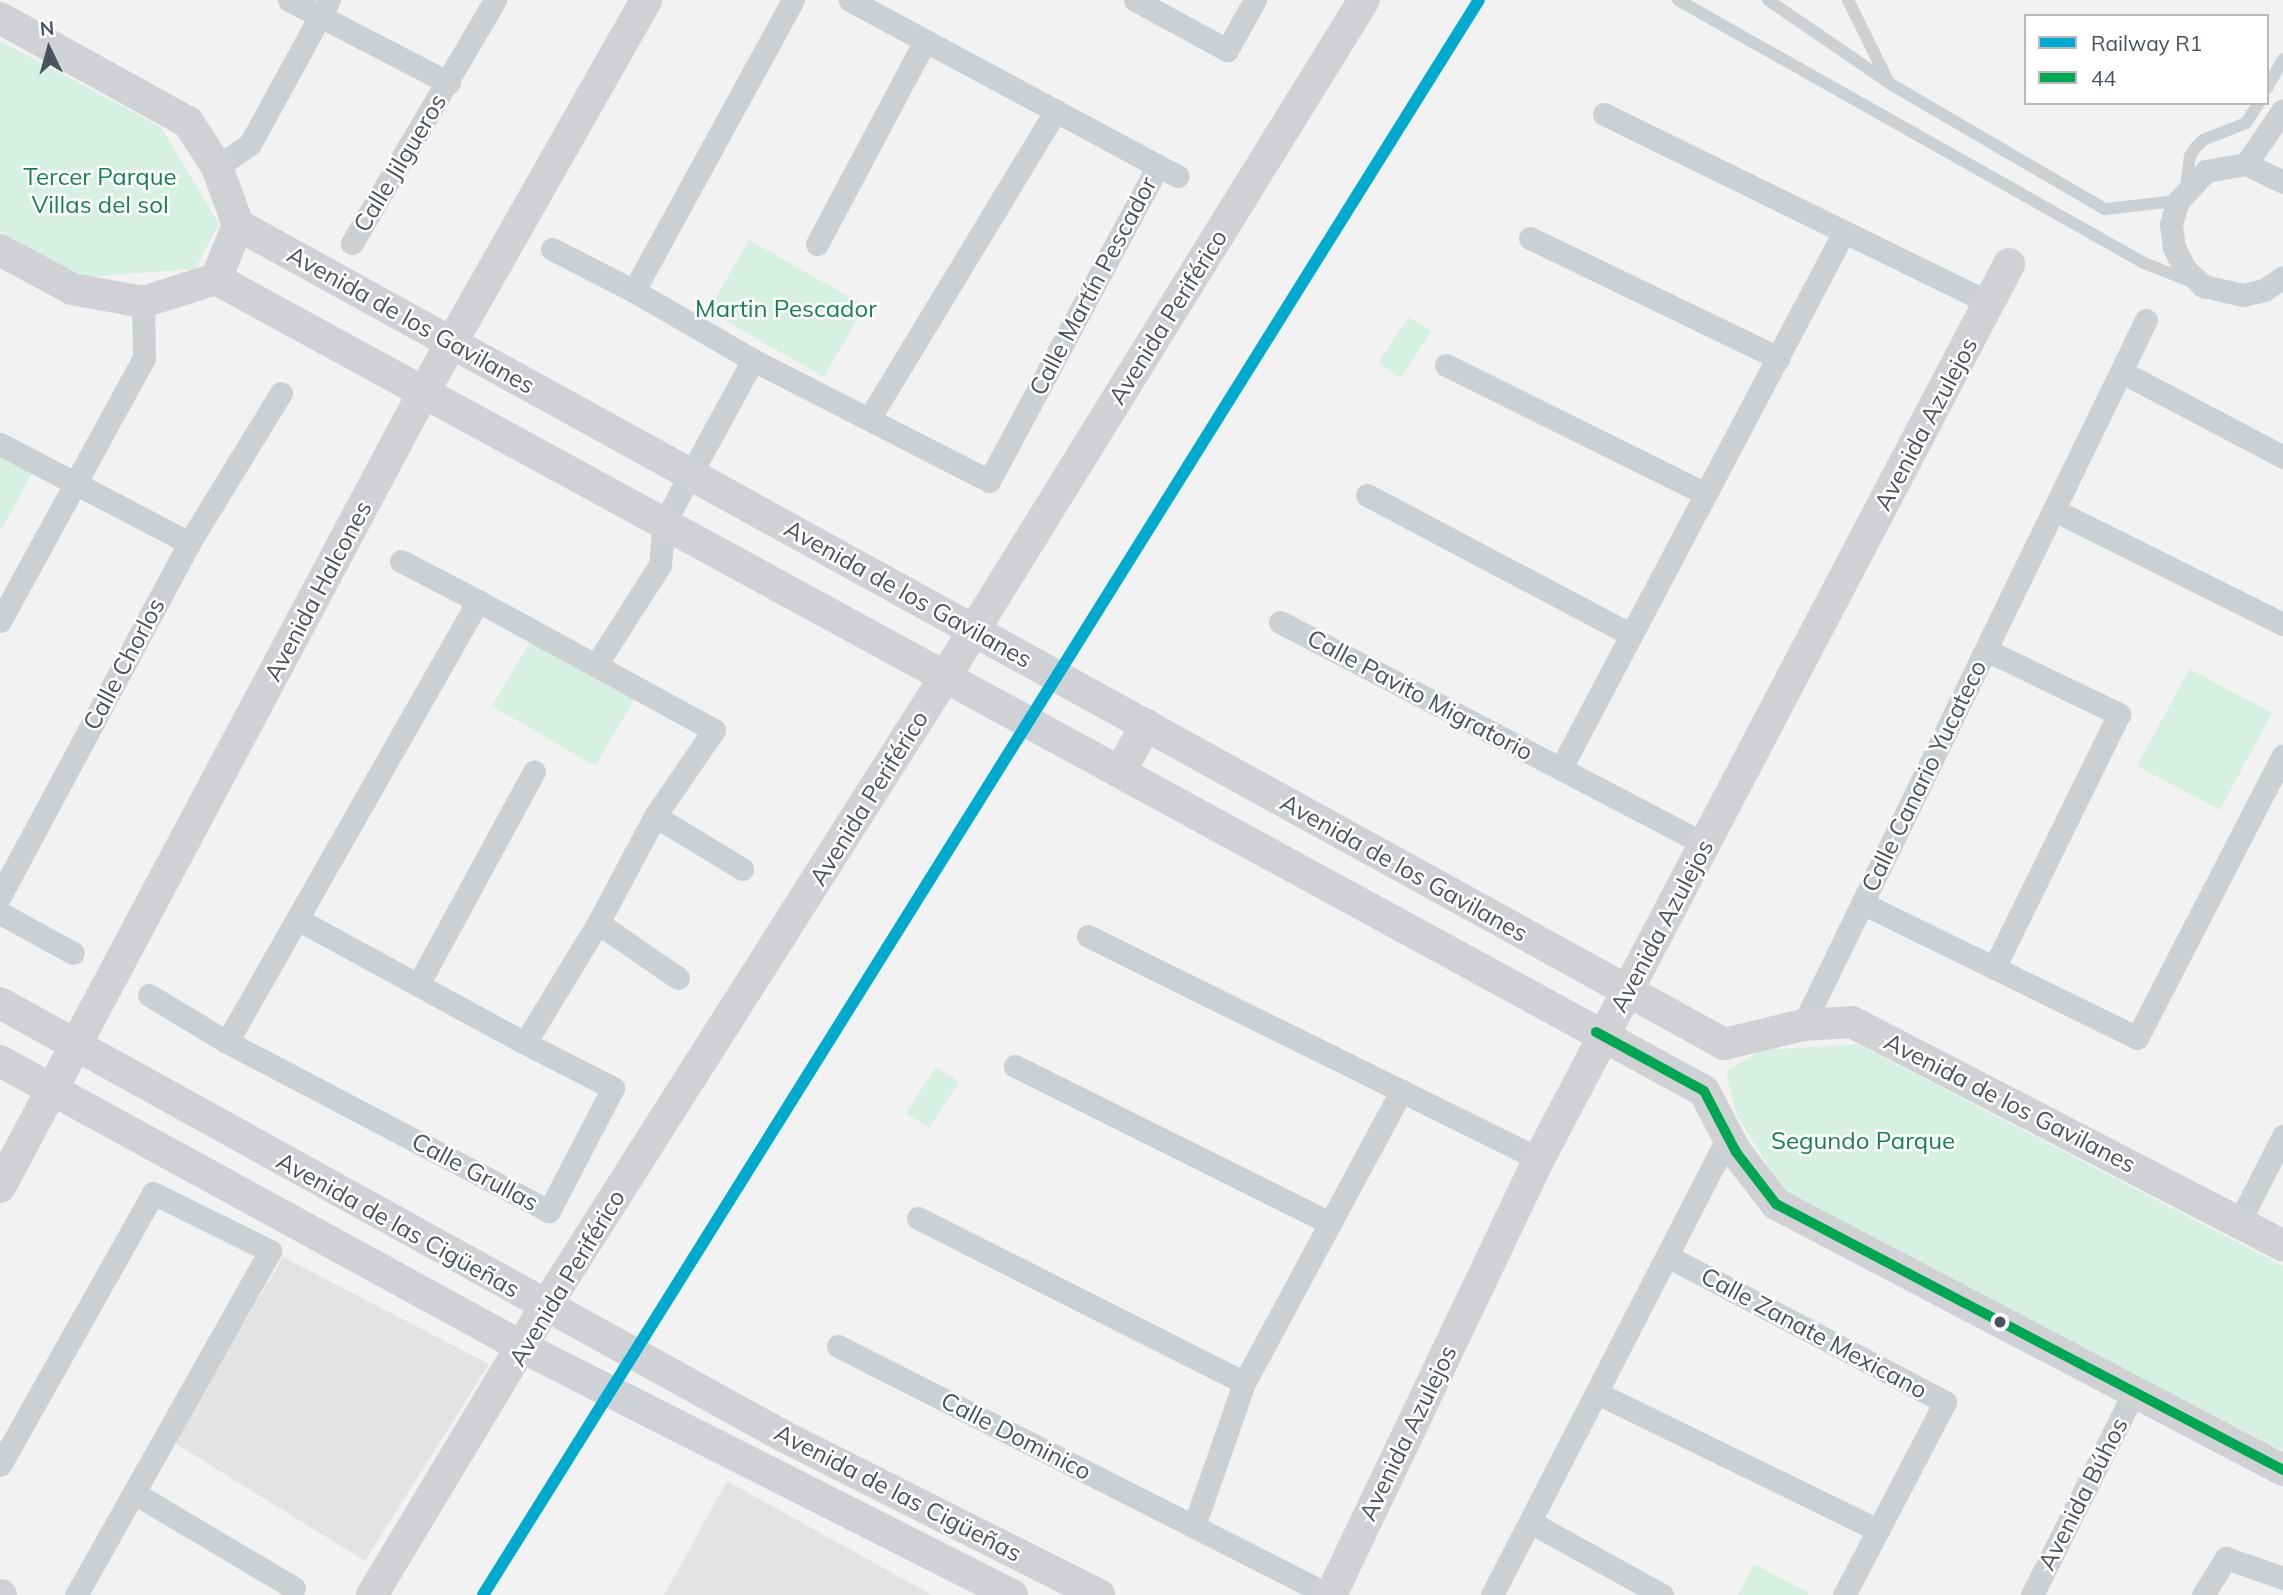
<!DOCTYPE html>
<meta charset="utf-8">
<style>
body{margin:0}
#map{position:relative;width:2283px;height:1595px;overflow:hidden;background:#f2f2f2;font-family:Mulish,sans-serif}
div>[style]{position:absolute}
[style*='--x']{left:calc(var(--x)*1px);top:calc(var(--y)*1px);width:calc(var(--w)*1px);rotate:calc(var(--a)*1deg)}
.education>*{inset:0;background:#e4e3e4}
.green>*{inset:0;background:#d6f0e3}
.lane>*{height:12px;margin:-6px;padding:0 6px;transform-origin:6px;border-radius:6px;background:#cdd0d3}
.street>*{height:23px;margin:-11.5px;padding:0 11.5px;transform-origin:11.5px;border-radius:11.5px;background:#cdd0d3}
.secondary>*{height:32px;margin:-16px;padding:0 16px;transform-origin:16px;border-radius:16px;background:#cfd1d4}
.bus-1>*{height:10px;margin:-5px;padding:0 5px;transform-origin:5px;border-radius:5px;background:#00a651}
.rail-1>*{height:12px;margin:-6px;padding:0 6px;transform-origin:6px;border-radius:6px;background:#00a9ce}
.dots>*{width:19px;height:19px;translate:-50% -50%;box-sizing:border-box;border:4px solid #fff;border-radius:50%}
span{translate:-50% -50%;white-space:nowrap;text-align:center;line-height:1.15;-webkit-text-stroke:5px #fff;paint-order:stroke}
.street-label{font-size:24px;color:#49525e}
.park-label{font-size:24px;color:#198055}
.legend{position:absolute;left:2024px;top:14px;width:245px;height:91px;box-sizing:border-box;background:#fff;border:2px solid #b6babf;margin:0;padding:9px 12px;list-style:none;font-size:21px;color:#49525e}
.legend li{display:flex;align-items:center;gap:14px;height:35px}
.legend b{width:35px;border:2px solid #b6babf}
.north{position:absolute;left:14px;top:14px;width:70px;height:70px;-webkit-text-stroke:5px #fff;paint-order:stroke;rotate:355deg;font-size:19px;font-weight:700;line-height:28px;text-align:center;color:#49525e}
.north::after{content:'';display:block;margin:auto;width:24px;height:32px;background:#49525e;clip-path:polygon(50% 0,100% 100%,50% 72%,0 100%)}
</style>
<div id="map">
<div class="education">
<i style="clip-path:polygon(283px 1257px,489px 1364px,365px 1561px,173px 1442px)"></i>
<i style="clip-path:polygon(727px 1481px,932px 1595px,664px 1595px)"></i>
</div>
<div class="green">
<i style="clip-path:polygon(0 41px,161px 127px,219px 224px,195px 269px,80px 277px,0 231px)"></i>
<i style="clip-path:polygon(749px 240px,865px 306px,824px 377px,708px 311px)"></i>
<i style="clip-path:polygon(1408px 317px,1431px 331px,1401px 378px,1378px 363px)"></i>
<i style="clip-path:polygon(0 440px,39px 460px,1px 530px,0 529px)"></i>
<i style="clip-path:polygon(533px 637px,636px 697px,595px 766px,492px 706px)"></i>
<i style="clip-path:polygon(2189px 669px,2272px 713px,2220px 810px,2137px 766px)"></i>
<i style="clip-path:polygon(1858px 1044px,2283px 1266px,2283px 1451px,1787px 1196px,1736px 1114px,1726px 1072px,1761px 1050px)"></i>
<i style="clip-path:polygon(936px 1067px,959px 1082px,929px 1128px,906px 1113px)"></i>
<i style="clip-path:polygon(1754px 1564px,1809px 1593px,1808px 1595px,1738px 1595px)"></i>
</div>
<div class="lane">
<i style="--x:1678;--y:0;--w:535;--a:29.44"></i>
<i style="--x:2144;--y:263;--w:49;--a:21.4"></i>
<i style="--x:1768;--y:0;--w:147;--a:34.4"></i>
<i style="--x:1889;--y:83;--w:250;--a:30.3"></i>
<i style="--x:2105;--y:209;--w:73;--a:-6.3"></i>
<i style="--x:1848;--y:0;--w:93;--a:63.7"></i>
<i style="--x:2267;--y:88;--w:33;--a:-61"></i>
<i style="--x:2186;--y:188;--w:32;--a:-83"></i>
<i style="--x:2190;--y:156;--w:9;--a:-58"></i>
<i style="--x:2195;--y:148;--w:11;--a:-45"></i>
<i style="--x:2203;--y:140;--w:46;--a:-21.6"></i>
<i style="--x:2246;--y:123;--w:24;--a:-57"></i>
</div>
<div class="street">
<i style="--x:289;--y:0;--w:180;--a:27.4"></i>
<i style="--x:793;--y:0;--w:332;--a:118.7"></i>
<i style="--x:634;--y:291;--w:138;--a:30.1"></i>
<i style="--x:753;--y:360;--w:265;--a:27.1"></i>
<i style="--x:989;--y:481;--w:357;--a:-61.8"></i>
<i style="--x:1158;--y:166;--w:350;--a:-151.7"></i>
<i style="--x:1135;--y:0;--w:105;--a:28.5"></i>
<i style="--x:1227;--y:50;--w:57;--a:-60.8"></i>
<i style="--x:1604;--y:114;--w:429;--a:26.1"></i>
<i style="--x:2246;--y:164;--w:65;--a:-55.6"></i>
<i style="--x:1158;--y:166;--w:22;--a:27"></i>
<i style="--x:217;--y:167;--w:40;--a:-34.9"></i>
<i style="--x:250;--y:144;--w:164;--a:-61.3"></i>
<i style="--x:2283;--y:182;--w:41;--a:-154.1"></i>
<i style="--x:2246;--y:164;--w:41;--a:170.1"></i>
<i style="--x:2206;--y:171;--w:41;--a:133"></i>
<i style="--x:2178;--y:201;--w:24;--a:107"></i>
<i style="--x:2171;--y:224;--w:24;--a:83"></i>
<i style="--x:2174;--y:248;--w:24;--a:62"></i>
<i style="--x:2185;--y:269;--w:25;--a:43"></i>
<i style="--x:2203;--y:286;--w:41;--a:12.7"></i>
<i style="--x:2243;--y:295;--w:22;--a:-13"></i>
<i style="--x:2264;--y:290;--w:23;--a:-34"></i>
<i style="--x:1530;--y:238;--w:276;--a:25.8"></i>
<i style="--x:352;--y:243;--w:282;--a:-59.5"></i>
<i style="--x:817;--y:244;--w:230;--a:-62"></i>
<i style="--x:552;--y:249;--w:92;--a:27.1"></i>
<i style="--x:1446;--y:365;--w:290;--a:26.4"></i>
<i style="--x:2122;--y:372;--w:182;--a:27.8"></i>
<i style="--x:869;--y:419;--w:361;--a:-58.8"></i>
<i style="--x:0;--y:444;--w:213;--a:27.6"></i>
<i style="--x:1367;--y:495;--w:299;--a:27.9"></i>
<i style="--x:2054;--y:510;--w:256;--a:26.5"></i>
<i style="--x:401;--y:561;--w:87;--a:27.5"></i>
<i style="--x:478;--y:601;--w:269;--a:28.7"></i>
<i style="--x:714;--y:730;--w:104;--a:124.5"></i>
<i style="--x:655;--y:816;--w:121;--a:118"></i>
<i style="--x:598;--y:923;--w:140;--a:121.3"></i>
<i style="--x:525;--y:1043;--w:99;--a:27.1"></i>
<i style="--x:613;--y:1088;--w:139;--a:117.5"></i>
<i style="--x:549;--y:1211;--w:364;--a:-152.3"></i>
<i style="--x:227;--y:1042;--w:507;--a:-60.35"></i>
<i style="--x:0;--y:621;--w:300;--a:-61.3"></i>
<i style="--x:144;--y:358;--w:56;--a:-91"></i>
<i style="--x:1280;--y:622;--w:479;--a:27.6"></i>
<i style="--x:1986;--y:650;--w:148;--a:25.7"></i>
<i style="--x:2119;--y:714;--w:283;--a:116.2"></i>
<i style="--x:596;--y:665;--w:119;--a:-57.4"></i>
<i style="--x:660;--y:565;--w:42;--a:-84.6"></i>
<i style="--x:664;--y:523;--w:186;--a:-61.4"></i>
<i style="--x:1561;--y:768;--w:606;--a:-62.17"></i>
<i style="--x:655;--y:816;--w:102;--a:31.3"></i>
<i style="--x:0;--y:896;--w:400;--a:-61.8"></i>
<i style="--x:189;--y:543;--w:176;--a:-58.5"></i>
<i style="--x:1862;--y:903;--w:306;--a:26.1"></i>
<i style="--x:2137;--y:1038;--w:318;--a:-62.7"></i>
<i style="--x:0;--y:913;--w:83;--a:28.7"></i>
<i style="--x:299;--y:920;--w:257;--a:28.6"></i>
<i style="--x:598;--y:923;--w:97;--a:34.5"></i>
<i style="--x:1088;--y:936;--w:503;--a:26.31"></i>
<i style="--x:418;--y:985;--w:243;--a:-61.5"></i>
<i style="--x:149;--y:995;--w:91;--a:31.1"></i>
<i style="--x:1803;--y:1025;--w:784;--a:-64.06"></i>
<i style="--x:1015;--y:1066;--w:352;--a:26.5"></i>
<i style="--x:918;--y:1218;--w:365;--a:26.8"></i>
<i style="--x:2239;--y:1222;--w:97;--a:-62.9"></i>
<i style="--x:1667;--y:1256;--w:314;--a:27.7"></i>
<i style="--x:1945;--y:1402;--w:218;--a:117.6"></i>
<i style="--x:838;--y:1346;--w:551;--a:26.89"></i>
<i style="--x:1597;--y:1393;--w:313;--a:26"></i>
<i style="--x:0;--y:1465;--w:312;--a:-60.6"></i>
<i style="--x:153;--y:1193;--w:131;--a:26.4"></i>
<i style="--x:270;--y:1251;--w:395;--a:119.4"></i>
<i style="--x:134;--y:1493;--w:186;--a:30.7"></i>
<i style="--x:1530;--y:1522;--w:151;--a:28.9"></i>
<i style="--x:1194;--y:1526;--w:151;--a:-70.7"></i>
<i style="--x:1244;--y:1383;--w:332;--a:-61.7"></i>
<i style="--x:1492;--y:1595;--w:515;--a:-62.74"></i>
<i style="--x:2032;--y:1595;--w:227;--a:-63.3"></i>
<i style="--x:2203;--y:1595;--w:44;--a:-58.1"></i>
<i style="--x:2226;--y:1558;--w:60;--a:19.3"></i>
</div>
<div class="secondary">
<i style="--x:0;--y:18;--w:215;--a:29"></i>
<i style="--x:188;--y:122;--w:54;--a:57.2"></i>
<i style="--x:217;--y:167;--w:62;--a:70.1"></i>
<i style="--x:238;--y:225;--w:1697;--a:28.86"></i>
<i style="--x:1724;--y:1044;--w:81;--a:-13.5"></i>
<i style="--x:1803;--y:1025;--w:49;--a:-3.5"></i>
<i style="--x:1852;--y:1022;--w:485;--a:27.4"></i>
<i style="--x:0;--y:250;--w:82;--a:28.4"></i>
<i style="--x:72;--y:289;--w:72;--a:10.4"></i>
<i style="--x:143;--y:302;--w:77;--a:-17.5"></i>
<i style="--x:216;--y:279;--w:1695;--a:28.62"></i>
<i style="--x:1704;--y:1091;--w:69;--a:62.3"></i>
<i style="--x:1736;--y:1152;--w:66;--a:52.4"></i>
<i style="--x:1776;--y:1204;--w:573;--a:27.68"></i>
<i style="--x:216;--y:279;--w:58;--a:-67.8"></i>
<i style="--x:1120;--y:772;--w:54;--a:-61"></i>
<i style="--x:0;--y:1003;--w:895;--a:28.94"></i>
<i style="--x:783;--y:1436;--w:354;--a:26.7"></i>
<i style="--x:0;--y:1061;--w:597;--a:28.71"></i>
<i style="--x:524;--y:1348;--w:547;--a:26.85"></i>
<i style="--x:0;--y:1187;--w:900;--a:-61.95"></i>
<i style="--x:423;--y:393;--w:452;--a:-60.4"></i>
<i style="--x:0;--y:1595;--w:1;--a:0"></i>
<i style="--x:372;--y:1595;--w:336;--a:-59"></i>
<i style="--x:545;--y:1307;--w:746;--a:-57.59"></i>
<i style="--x:945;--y:677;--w:796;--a:-58.25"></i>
<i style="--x:1331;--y:1595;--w:483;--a:-64.5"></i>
<i style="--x:1539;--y:1159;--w:1011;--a:-62.29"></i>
</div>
<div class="bus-1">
<i style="--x:1596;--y:1032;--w:123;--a:28.6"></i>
<i style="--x:1704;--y:1091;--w:69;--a:62.3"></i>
<i style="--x:1736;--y:1152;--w:66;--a:52.4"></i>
<i style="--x:1776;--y:1204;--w:573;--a:27.68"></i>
</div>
<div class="rail-1">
<i style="--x:483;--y:1595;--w:1880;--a:-58.02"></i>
</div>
<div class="dots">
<i style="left:2000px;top:1322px;background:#49525e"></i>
</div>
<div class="street-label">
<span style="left:400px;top:163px;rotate:-59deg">Calle Jilgueros</span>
<span style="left:1093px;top:286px;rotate:-62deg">Calle Martín Pescador</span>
<span style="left:1168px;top:317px;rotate:-58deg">Avenida Periférico</span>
<span style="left:411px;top:320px;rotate:29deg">Avenida de los Gavilanes</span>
<span style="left:1926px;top:424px;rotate:-62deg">Avenida Azulejos</span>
<span style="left:318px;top:591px;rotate:-62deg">Avenida Halcones</span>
<span style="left:908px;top:594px;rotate:29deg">Avenida de los Gavilanes</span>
<span style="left:124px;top:664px;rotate:-62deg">Calle Chorlos</span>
<span style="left:1420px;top:695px;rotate:28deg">Calle Pavito Migratorio</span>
<span style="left:1924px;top:776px;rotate:-64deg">Calle Canario Yucateco</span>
<span style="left:869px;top:798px;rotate:-58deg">Avenida Periférico</span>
<span style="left:1404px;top:868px;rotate:29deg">Avenida de los Gavilanes</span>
<span style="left:1662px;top:926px;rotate:-62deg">Avenida Azulejos</span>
<span style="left:2010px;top:1103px;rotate:27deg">Avenida de los Gavilanes</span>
<span style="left:475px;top:1172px;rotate:28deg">Calle Grullas</span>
<span style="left:398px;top:1225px;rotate:29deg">Avenida de las Cigüeñas</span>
<span style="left:567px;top:1278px;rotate:-59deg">Avenida Periférico</span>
<span style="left:1814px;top:1333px;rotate:28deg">Calle Zanate Mexicano</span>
<span style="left:1408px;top:1433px;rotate:-64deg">Avenida Azulejos</span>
<span style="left:1016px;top:1436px;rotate:27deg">Calle Dominico</span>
<span style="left:898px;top:1493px;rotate:27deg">Avenida de las Cigüeñas</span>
<span style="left:2083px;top:1494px;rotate:-63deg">Avenida Búhos</span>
</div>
<div class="park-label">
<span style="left:100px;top:191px">Tercer Parque<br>Villas del sol</span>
<span style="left:786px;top:309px">Martin Pescador</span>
<span style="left:1863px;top:1141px">Segundo Parque</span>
</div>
<ul class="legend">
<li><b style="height:9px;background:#00a9ce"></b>Railway R1</li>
<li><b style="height:9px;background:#00a651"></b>44</li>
</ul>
<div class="north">N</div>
</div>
